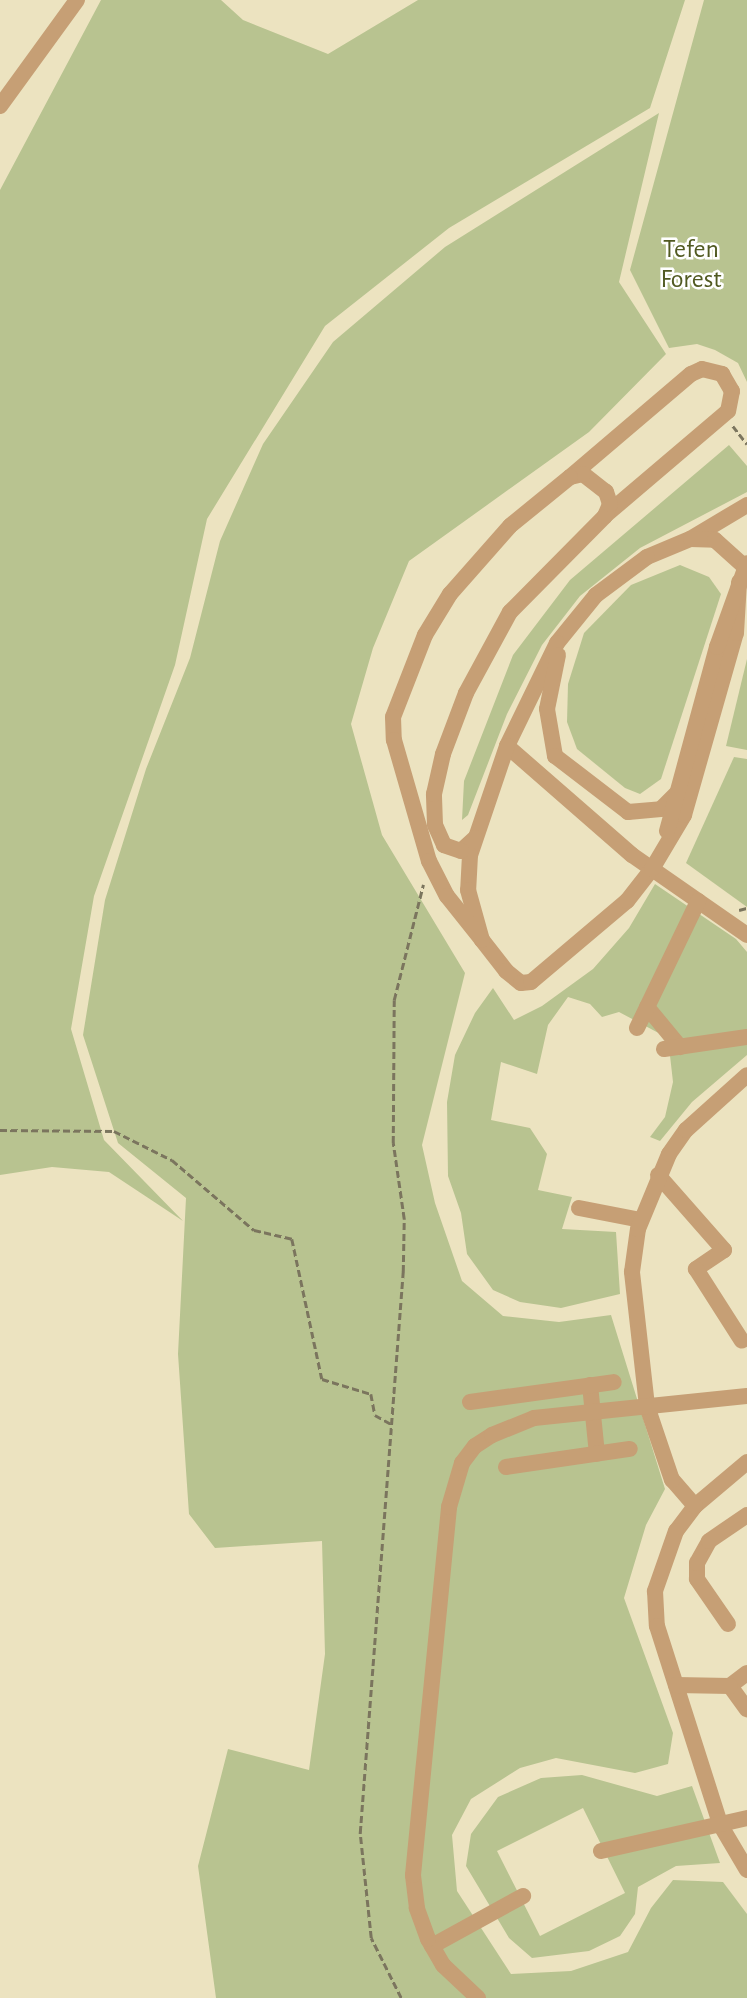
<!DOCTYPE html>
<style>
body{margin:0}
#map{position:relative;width:747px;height:1998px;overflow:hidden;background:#ece3c0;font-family:"Alegreya Sans",sans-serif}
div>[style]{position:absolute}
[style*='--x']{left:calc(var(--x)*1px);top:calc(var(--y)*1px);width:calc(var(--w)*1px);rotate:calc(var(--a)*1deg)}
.green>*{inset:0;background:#b8c390}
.path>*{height:2.5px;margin-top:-1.25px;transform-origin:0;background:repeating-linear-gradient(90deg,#7b755e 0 7px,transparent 0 10.5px)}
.minor>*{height:16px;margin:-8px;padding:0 8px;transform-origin:8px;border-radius:8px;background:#c69f75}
span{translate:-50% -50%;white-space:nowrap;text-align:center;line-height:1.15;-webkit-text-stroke:5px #fff;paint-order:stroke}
.park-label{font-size:26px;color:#515a22}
</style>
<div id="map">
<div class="green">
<i style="clip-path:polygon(101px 0,221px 0,243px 20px,328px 54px,418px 0,685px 0,650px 108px,449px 228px,325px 326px,207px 519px,175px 665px,94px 896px,71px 1029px,104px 1140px,183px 1221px,109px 1172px,52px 1167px,0 1175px,0 190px)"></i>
<i style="clip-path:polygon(704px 0,747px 0,747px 382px,738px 363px,715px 350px,697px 344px,669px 348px,630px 270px)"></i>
<i style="clip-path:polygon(659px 113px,619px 282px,666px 354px,589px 432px,409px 561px,373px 648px,351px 724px,382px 835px,465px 973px,422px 1145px,435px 1203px,462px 1281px,503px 1316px,559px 1322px,611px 1315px,665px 1489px,646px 1525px,624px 1598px,673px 1733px,668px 1764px,635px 1773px,556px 1758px,520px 1768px,471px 1799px,452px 1835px,457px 1891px,511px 1974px,571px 1971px,628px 1952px,651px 1908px,673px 1880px,723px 1882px,747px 1914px,747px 1998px,216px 1998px,198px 1866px,228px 1749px,309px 1770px,325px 1654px,322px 1541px,215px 1548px,189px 1514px,178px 1354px,186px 1198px,118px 1143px,83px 1035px,105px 900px,146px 769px,190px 658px,220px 541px,263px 444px,333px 342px,445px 247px)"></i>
<i style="clip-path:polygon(729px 445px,747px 466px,747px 492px,640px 548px,580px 596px,542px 645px,507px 714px,468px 815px,462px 820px,464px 781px,513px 655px,570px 580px)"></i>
<i style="clip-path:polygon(680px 565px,709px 577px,721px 594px,661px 779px,640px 794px,625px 788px,577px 749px,567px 722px,568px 684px,584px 633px,631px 585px)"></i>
<i style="clip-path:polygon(747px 659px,747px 750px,726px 746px)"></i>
<i style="clip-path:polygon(734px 757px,747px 759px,747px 907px,686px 863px)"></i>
<i style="clip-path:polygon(655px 884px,736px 939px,747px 952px,747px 1055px,692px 1102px,660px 1141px,650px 1137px,665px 1117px,673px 1082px,668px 1038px,619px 1012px,602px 1017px,590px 1004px,568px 997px,548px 1025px,537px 1074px,501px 1062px,491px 1120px,530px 1128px,547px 1154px,538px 1190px,572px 1197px,562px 1229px,616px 1232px,620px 1294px,561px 1308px,520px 1302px,493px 1290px,467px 1254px,461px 1213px,448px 1176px,447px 1102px,455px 1055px,475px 1013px,493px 988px,514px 1020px,542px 1006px,593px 969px,629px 928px)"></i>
<i style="clip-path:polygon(evenodd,582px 1775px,657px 1796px,692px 1786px,720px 1863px,676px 1866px,638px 1887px,635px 1914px,620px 1936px,589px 1951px,532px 1958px,509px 1938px,466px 1866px,471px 1834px,498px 1797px,541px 1778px,582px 1775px,583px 1808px,625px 1893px,540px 1936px,497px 1851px,583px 1808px)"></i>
</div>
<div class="path">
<i style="--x:733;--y:426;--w:23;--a:52"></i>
<i style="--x:739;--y:910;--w:8;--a:-14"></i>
<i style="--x:0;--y:1130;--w:114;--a:0.5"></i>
<i style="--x:114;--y:1131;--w:65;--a:26.6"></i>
<i style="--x:172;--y:1160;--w:108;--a:40.5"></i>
<i style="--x:254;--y:1230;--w:39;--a:13"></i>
<i style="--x:292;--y:1239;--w:143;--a:77.9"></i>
<i style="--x:322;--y:1379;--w:51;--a:17"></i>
<i style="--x:371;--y:1394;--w:21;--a:79"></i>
<i style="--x:375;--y:1415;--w:18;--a:29"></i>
<i style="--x:401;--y:1998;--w:67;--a:-116.6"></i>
<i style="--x:371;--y:1938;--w:106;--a:-96"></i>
<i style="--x:360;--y:1833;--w:563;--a:-85.62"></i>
<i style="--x:403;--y:1272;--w:53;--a:-88.9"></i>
<i style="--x:404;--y:1219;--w:77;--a:-98.2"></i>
<i style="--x:393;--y:1143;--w:143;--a:-89.6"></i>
<i style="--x:394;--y:1000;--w:119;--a:-75.8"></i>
</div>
<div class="minor">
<i style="--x:0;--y:106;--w:131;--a:-54"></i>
<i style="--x:570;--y:477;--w:159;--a:-40.4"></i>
<i style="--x:691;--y:374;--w:12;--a:-24"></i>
<i style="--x:702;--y:369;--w:21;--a:14"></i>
<i style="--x:722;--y:374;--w:20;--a:60"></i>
<i style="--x:732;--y:391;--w:20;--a:101"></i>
<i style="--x:728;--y:411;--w:160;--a:139.6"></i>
<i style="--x:747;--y:505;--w:66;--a:149.2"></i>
<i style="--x:690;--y:539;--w:47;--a:157.3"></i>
<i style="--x:647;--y:557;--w:64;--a:143.3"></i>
<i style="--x:596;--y:595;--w:62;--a:129.1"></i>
<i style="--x:557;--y:643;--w:114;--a:115.9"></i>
<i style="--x:507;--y:746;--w:166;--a:41.1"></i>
<i style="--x:632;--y:855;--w:140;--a:34.8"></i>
<i style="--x:691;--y:539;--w:24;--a:2"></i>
<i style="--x:715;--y:540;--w:40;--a:42"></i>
<i style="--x:558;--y:655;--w:55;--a:101.5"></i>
<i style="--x:547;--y:709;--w:48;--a:80.3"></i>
<i style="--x:555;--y:756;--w:92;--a:37.5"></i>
<i style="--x:628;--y:812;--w:33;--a:-5"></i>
<i style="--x:661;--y:809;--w:23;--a:-45"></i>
<i style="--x:507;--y:746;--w:115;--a:108.7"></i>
<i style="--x:470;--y:855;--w:35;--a:93"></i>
<i style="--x:468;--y:890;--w:52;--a:74.4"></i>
<i style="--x:482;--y:940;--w:39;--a:52"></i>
<i style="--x:506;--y:971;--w:19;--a:39"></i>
<i style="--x:521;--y:983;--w:10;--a:-6"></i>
<i style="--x:531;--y:982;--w:126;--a:-40.2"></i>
<i style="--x:627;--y:901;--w:41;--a:-52"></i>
<i style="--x:652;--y:869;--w:63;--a:-59.3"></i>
<i style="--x:684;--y:815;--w:189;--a:-74.1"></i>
<i style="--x:736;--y:633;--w:51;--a:-86.6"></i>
<i style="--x:667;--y:831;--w:191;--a:-74.8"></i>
<i style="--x:717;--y:647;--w:89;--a:-70.3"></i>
<i style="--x:475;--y:838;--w:19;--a:137"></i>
<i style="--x:461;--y:851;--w:18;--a:-161"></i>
<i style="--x:444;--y:845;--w:22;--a:-114"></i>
<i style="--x:435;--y:825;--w:31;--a:-92"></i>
<i style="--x:434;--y:794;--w:41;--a:-77.3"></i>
<i style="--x:443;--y:754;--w:65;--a:-69.3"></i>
<i style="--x:466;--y:693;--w:92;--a:-61.5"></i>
<i style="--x:510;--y:612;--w:135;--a:-45.3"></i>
<i style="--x:605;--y:516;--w:13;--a:-67"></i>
<i style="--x:610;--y:504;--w:13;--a:-108"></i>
<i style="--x:606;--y:492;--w:29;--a:-142"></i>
<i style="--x:583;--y:474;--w:13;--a:167"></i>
<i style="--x:570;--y:477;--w:77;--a:140.8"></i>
<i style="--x:510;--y:526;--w:91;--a:131.4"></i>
<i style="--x:450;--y:594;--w:48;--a:121.4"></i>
<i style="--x:425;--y:635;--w:88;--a:111.3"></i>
<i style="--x:393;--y:717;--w:23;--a:88"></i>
<i style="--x:394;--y:740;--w:126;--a:73.9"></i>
<i style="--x:429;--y:861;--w:39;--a:63"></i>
<i style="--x:447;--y:896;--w:56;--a:51.5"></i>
<i style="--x:647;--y:1007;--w:52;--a:50.5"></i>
<i style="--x:637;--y:1028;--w:141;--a:-64.3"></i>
<i style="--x:664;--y:1049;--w:84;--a:-8.2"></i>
<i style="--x:658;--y:1175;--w:100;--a:48.7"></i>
<i style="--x:724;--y:1250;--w:34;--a:146"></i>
<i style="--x:696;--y:1269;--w:85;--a:57.4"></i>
<i style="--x:579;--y:1208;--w:63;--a:11"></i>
<i style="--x:590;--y:1385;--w:69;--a:84.2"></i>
<i style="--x:470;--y:1402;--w:145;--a:-7.9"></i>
<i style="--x:747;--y:1462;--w:68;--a:139.8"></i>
<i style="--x:695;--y:1506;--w:31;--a:127"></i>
<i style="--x:676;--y:1531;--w:64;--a:109.3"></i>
<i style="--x:655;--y:1591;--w:35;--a:87"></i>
<i style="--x:657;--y:1626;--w:210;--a:72.3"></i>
<i style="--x:721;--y:1826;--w:51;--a:59.4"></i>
<i style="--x:506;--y:1467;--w:125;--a:-8.3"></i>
<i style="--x:695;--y:1506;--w:35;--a:-131"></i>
<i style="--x:672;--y:1480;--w:78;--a:-108.7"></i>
<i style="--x:647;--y:1406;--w:135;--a:-96.4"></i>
<i style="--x:632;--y:1272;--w:43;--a:-82.1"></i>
<i style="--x:638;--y:1229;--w:81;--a:-67.5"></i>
<i style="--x:669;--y:1154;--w:29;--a:-55"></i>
<i style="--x:686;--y:1130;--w:82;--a:-42"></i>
<i style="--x:728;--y:1624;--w:55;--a:-124.6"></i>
<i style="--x:697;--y:1579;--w:16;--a:-90"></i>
<i style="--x:697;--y:1563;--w:25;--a:-61"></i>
<i style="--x:709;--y:1541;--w:46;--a:-34.4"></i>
<i style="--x:747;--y:1673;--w:21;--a:143"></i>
<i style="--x:730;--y:1686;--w:29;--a:54"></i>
<i style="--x:676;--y:1685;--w:54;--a:1.1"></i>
<i style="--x:601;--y:1851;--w:150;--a:-12.7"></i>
<i style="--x:432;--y:1946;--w:104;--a:-28.8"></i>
<i style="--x:478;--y:1998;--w:48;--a:-136.7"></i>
<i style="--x:443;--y:1965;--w:30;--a:-120"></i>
<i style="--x:428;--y:1939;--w:33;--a:-110"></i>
<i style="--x:417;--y:1908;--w:33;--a:-97"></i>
<i style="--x:413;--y:1875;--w:370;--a:-84.4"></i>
<i style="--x:449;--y:1507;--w:46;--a:-73.5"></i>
<i style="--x:462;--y:1463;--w:21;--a:-53"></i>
<i style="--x:475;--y:1446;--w:20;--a:-33"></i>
<i style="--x:492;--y:1435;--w:45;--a:-22"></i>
<i style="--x:534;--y:1418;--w:214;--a:-5.9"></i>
</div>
<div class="park-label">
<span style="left:691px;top:265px">Tefen<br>Forest</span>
</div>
</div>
